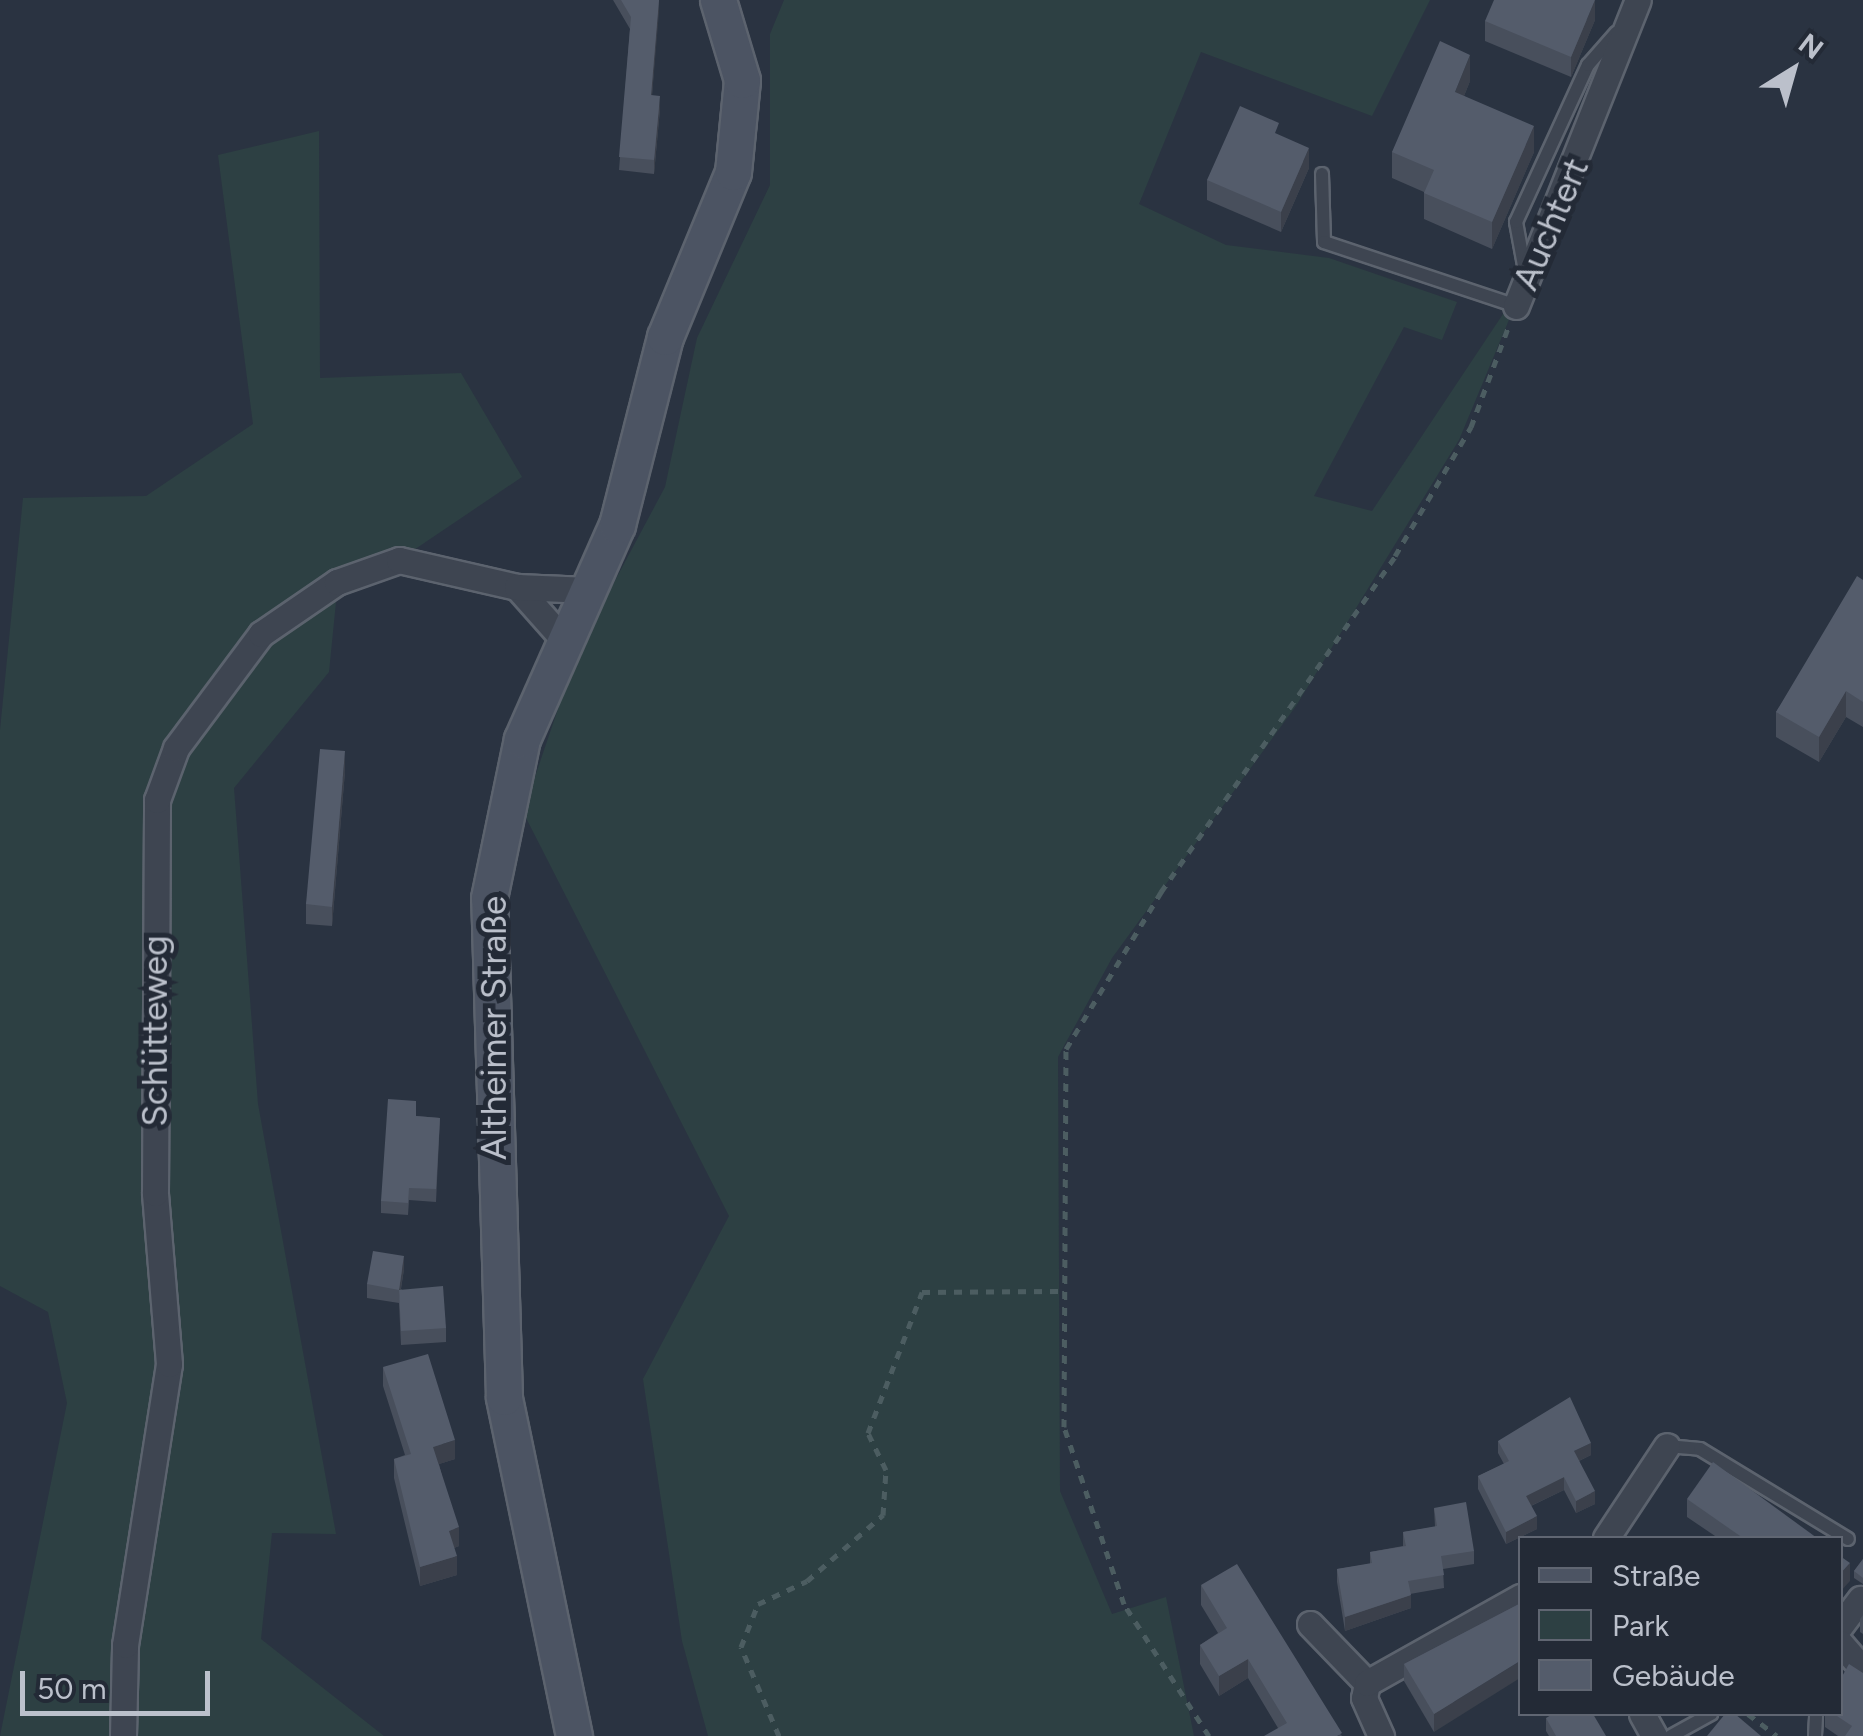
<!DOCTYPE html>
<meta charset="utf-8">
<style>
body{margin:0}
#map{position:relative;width:1863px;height:1736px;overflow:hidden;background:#2a3341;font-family:Figtree,sans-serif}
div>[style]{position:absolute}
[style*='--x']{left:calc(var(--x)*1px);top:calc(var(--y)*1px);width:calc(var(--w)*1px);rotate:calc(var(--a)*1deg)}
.green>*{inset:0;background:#2d4043}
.path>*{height:5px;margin-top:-2.5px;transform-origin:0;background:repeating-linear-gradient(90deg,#4c5d61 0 8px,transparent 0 16px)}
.roads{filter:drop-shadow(2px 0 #5c636e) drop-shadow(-2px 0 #5c636e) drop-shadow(0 2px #5c636e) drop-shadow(0 -2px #5c636e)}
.lane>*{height:12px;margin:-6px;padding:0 6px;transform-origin:6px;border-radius:6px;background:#3e4551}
.street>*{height:25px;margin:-12.5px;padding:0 12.5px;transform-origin:12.5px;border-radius:12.5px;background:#3e4551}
.secondary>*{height:35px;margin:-17.5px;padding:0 17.5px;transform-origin:17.5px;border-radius:17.5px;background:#4c5463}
.wall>*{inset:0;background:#484f5c}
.shaded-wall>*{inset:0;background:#3b404b}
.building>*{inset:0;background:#545c6b}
span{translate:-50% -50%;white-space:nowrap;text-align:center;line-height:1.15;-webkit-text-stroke:10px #232a36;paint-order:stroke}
.street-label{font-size:35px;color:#bbc0cb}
.legend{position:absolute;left:1518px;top:1536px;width:325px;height:180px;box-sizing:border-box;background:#232a36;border:2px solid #606672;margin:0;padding:12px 18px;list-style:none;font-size:30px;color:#bbc0cb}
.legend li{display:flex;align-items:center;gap:20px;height:50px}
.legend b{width:50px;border:2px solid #606672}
.north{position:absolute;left:1743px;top:20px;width:100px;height:100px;-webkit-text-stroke:8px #232a36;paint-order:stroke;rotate:37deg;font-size:28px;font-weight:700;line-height:40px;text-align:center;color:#bbc0cb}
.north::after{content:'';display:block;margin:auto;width:35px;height:45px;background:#bbc0cb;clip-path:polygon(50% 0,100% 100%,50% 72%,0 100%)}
.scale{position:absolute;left:20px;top:1671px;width:190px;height:45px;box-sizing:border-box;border:5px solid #bbc0cb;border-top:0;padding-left:12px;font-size:30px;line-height:35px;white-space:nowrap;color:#bbc0cb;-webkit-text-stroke:8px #232a36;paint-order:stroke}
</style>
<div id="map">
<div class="green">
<i style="clip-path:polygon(784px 0,1430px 0,1372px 116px,1201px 52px,1139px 204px,1226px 245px,1329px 258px,1457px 302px,1442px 340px,1404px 327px,1314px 496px,1372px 511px,1503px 314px,1511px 315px,1459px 440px,1296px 706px,1112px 958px,1058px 1057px,1060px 1491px,1112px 1614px,1166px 1597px,1194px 1736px,708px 1736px,682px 1641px,643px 1379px,729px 1216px,523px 812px,578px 650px,665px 487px,697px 338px,770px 185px,770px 34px)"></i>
<i style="clip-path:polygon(319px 131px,320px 378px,461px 373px,522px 477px,399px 560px,338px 582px,329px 672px,234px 788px,258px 1104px,336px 1534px,272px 1533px,261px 1639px,384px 1736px,0 1736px,67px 1403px,48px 1312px,0 1286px,0 730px,23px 498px,146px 496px,253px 424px,218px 155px)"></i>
</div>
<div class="path">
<i style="--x:1748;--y:1714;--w:36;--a:37"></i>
<i style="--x:779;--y:1736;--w:97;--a:-113.1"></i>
<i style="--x:741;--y:1647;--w:46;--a:-68.4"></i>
<i style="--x:758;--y:1604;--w:54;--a:-25.1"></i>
<i style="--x:807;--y:1581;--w:101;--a:-41"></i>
<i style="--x:883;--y:1515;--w:45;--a:-86.2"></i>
<i style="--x:886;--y:1470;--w:41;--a:-115.9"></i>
<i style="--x:868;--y:1433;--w:151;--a:-69"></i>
<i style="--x:922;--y:1292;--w:139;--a:-0.4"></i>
<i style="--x:1209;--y:1736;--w:157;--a:-122.8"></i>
<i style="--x:1124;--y:1604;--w:187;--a:-108.7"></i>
<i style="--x:1064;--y:1427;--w:378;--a:-89.7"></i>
<i style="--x:1066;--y:1049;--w:184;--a:-58.8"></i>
<i style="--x:1161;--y:892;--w:409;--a:-55.1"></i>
<i style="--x:1395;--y:556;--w:150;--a:-59.5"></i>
<i style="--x:1471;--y:427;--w:106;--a:-69.5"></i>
</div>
<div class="roads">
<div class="lane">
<i style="--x:1322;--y:174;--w:68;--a:88.3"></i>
<i style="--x:1324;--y:242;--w:202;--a:18.4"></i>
<i style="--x:1525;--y:271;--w:50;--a:-100.4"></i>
<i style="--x:1516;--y:222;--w:173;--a:-65.4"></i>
<i style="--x:1588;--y:65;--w:43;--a:-48.8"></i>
<i style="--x:1667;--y:1446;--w:33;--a:5"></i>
<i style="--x:1700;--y:1449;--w:173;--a:31.3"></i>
<i style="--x:1671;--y:1736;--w:46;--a:-28.8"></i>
<i style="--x:1815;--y:1736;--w:22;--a:-87"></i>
</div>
<div class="street">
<i style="--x:1516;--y:306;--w:329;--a:-68.3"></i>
<i style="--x:517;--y:587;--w:69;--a:48.5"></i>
<i style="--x:1606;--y:1538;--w:110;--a:-56.5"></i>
<i style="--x:1310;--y:1624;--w:82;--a:46"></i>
<i style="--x:1367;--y:1683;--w:15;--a:101"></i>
<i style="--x:1364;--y:1698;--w:42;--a:65.9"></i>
<i style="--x:1840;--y:1626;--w:34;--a:-53"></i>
<i style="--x:1840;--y:1643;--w:35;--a:49"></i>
<i style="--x:1367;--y:1683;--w:176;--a:-29.3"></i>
<i style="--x:1642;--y:1714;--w:25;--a:61"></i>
<i style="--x:123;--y:1736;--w:91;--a:-88.7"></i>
<i style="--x:125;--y:1645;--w:284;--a:-81.1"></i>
<i style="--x:169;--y:1364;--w:172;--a:-94.7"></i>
<i style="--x:155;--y:1193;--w:393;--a:-89.7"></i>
<i style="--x:157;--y:800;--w:55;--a:-69.9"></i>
<i style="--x:176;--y:748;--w:142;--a:-53.3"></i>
<i style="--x:261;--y:634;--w:92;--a:-34.4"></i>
<i style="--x:337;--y:582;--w:66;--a:-19.5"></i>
<i style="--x:399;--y:560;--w:121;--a:12.9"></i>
<i style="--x:517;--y:587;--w:72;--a:2.4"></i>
</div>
<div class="secondary">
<i style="--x:574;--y:1736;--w:346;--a:-101.7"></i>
<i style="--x:504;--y:1397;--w:499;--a:-91.7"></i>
<i style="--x:489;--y:898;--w:162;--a:-78.3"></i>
<i style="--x:522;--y:739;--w:234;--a:-66.1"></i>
<i style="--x:617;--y:525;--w:194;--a:-75.7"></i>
<i style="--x:665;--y:337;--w:178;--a:-67.6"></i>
<i style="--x:733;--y:172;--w:92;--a:-84.4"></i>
<i style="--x:742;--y:80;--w:84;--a:-106.7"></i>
</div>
</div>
<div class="wall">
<i style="clip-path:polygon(613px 0,659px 0,652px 95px,660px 109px,654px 174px,619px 170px,630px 29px)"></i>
<i style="clip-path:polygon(1595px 20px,1571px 77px,1485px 41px,1485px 21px)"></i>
<i style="clip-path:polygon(1470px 81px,1464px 96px,1534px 152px,1492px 249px,1424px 219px,1424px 192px,1392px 178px,1392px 152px)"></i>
<i style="clip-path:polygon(1279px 135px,1309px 168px,1281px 232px,1207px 200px,1207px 180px)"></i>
<i style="clip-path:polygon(1863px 580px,1863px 727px,1846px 717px,1819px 762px,1776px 737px,1776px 712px)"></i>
<i style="clip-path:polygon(345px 771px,332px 926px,306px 924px,306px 904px)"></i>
<i style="clip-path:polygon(416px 1116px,440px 1118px,436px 1202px,409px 1200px,408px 1215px,381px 1213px,381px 1201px)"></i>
<i style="clip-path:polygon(404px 1269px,401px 1289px,446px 1328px,446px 1342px,401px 1345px,399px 1303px,367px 1298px,367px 1284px)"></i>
<i style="clip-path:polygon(383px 1367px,455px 1459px,439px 1464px,459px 1546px,454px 1548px,457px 1575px,420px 1586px,394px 1478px,394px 1459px,405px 1455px,383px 1386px)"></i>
<i style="clip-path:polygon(1498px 1441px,1591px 1455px,1579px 1461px,1595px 1504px,1576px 1513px,1564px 1490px,1531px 1506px,1537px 1529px,1506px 1544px,1478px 1489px,1478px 1476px,1504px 1464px,1498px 1453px)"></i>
<i style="clip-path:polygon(1687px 1499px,1817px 1538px,1718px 1538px,1687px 1517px)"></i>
<i style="clip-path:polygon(1434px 1508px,1474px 1551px,1474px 1564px,1443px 1569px,1444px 1588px,1410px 1594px,1411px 1608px,1345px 1631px,1337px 1582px,1337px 1569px,1370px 1564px,1370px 1552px,1403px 1546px,1403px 1532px,1435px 1527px)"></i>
<i style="clip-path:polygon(1863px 1559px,1863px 1584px,1854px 1578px,1854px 1571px)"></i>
<i style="clip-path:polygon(1201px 1585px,1342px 1736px,1278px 1728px,1248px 1678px,1219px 1696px,1200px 1664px,1200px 1645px,1218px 1633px,1201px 1605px)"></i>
<i style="clip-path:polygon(1519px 1604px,1434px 1732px,1404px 1681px,1404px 1664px)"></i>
<i style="clip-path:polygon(1863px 1615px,1863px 1634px,1860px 1632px,1860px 1619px)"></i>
<i style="clip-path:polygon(1825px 1714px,1840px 1714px,1863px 1736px,1838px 1736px,1825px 1727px)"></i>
<i style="clip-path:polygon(1546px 1718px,1606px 1736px,1549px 1736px,1546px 1731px)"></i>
</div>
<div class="shaded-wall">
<i style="clip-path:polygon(659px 0,659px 12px,651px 108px,651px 95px)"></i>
<i style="clip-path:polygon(1595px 0,1595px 20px,1571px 77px,1571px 57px)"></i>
<i style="clip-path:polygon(1470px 55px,1470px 81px,1455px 118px,1455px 92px)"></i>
<i style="clip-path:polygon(660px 96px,660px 109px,654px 174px,654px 160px)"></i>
<i style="clip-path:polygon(1534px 126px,1534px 152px,1492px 249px,1492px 222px)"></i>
<i style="clip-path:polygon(1309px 148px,1309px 168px,1281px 232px,1281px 212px)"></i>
<i style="clip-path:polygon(1846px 691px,1846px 717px,1819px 762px,1819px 737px)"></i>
<i style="clip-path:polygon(345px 751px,345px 771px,332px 926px,332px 907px)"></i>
<i style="clip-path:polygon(404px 1256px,404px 1269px,399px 1299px,399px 1290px)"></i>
<i style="clip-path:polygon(455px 1440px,455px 1459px,433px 1466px,433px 1447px)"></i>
<i style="clip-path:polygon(1591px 1443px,1591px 1455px,1574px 1463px,1574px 1451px)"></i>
<i style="clip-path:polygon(1564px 1477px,1564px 1490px,1526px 1508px,1526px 1496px)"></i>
<i style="clip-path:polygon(1595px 1491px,1595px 1504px,1576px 1513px,1576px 1501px)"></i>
<i style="clip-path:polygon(1537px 1516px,1537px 1529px,1506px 1544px,1506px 1532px)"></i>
<i style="clip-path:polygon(459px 1527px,459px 1546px,449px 1550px,449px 1531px)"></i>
<i style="clip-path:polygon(457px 1556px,457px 1575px,420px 1586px,420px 1567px)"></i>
<i style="clip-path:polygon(1850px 1563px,1850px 1581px,1840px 1592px,1840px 1574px)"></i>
<i style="clip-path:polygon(1411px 1595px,1411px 1608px,1345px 1631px,1345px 1617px)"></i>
<i style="clip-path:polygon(1248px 1659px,1248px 1678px,1219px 1696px,1219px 1676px)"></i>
<i style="clip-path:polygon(1520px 1661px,1520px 1678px,1434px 1732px,1434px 1714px)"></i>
</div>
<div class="building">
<i style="clip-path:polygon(621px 0,659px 0,651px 95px,660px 96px,654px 160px,619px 157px,631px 17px)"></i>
<i style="clip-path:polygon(1494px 0,1595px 0,1571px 57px,1485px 21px)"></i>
<i style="clip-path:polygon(1440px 41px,1470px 55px,1455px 92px,1534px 126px,1492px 222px,1424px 193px,1434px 170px,1392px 152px)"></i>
<i style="clip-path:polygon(1240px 106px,1279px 123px,1275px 133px,1309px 148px,1281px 212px,1207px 180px)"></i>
<i style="clip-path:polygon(1857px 576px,1863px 580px,1863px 702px,1846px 691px,1819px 737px,1776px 712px)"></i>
<i style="clip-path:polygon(320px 749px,345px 751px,332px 907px,306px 904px)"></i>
<i style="clip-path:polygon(388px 1099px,416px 1101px,416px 1116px,440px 1118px,436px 1189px,409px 1188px,408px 1203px,381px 1201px)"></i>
<i style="clip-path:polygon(373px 1251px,404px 1256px,399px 1290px,367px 1284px)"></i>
<i style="clip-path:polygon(443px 1286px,446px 1328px,401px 1331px,399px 1290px)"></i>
<i style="clip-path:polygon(428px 1354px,455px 1440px,433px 1447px,459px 1527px,449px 1531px,457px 1556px,420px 1567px,394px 1459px,411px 1454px,383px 1367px)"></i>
<i style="clip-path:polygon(1570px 1397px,1591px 1443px,1574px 1451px,1595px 1491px,1576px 1501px,1564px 1477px,1526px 1496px,1537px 1516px,1506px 1532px,1478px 1476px,1509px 1461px,1498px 1441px)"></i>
<i style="clip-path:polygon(1713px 1462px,1817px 1538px,1743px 1538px,1687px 1499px)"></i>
<i style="clip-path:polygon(1466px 1502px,1474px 1551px,1441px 1556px,1444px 1575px,1408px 1581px,1411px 1595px,1345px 1617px,1337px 1569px,1372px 1563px,1370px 1552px,1406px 1546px,1403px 1532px,1437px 1526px,1434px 1508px)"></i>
<i style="clip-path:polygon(1840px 1556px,1850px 1563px,1840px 1574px)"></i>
<i style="clip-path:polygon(1863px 1559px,1863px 1578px,1854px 1571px)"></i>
<i style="clip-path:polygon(1237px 1564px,1342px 1733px,1337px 1736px,1264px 1736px,1287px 1723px,1248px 1659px,1219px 1676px,1200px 1645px,1227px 1628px,1201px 1585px)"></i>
<i style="clip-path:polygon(1519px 1604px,1520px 1606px,1520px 1661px,1434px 1714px,1404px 1664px)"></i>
<i style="clip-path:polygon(1849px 1664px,1863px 1673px,1863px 1736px,1845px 1736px,1852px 1726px,1834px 1714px,1840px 1714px,1840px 1680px)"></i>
<i style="clip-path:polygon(1553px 1714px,1593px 1714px,1606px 1736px,1556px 1736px,1546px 1718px)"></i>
<i style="clip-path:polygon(1725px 1714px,1735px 1714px,1761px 1736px,1707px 1736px)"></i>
</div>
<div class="street-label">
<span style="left:1551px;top:224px;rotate:-67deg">Auchtert</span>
<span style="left:494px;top:1028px;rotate:-90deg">Altheimer Straße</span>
<span style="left:155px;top:1031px;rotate:-90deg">Schütteweg</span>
</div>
<ul class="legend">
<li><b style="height:12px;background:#4c5463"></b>Straße</li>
<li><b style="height:28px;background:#2d4043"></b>Park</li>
<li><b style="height:28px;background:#545c6b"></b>Gebäude</li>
</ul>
<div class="north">N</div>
<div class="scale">50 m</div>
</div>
